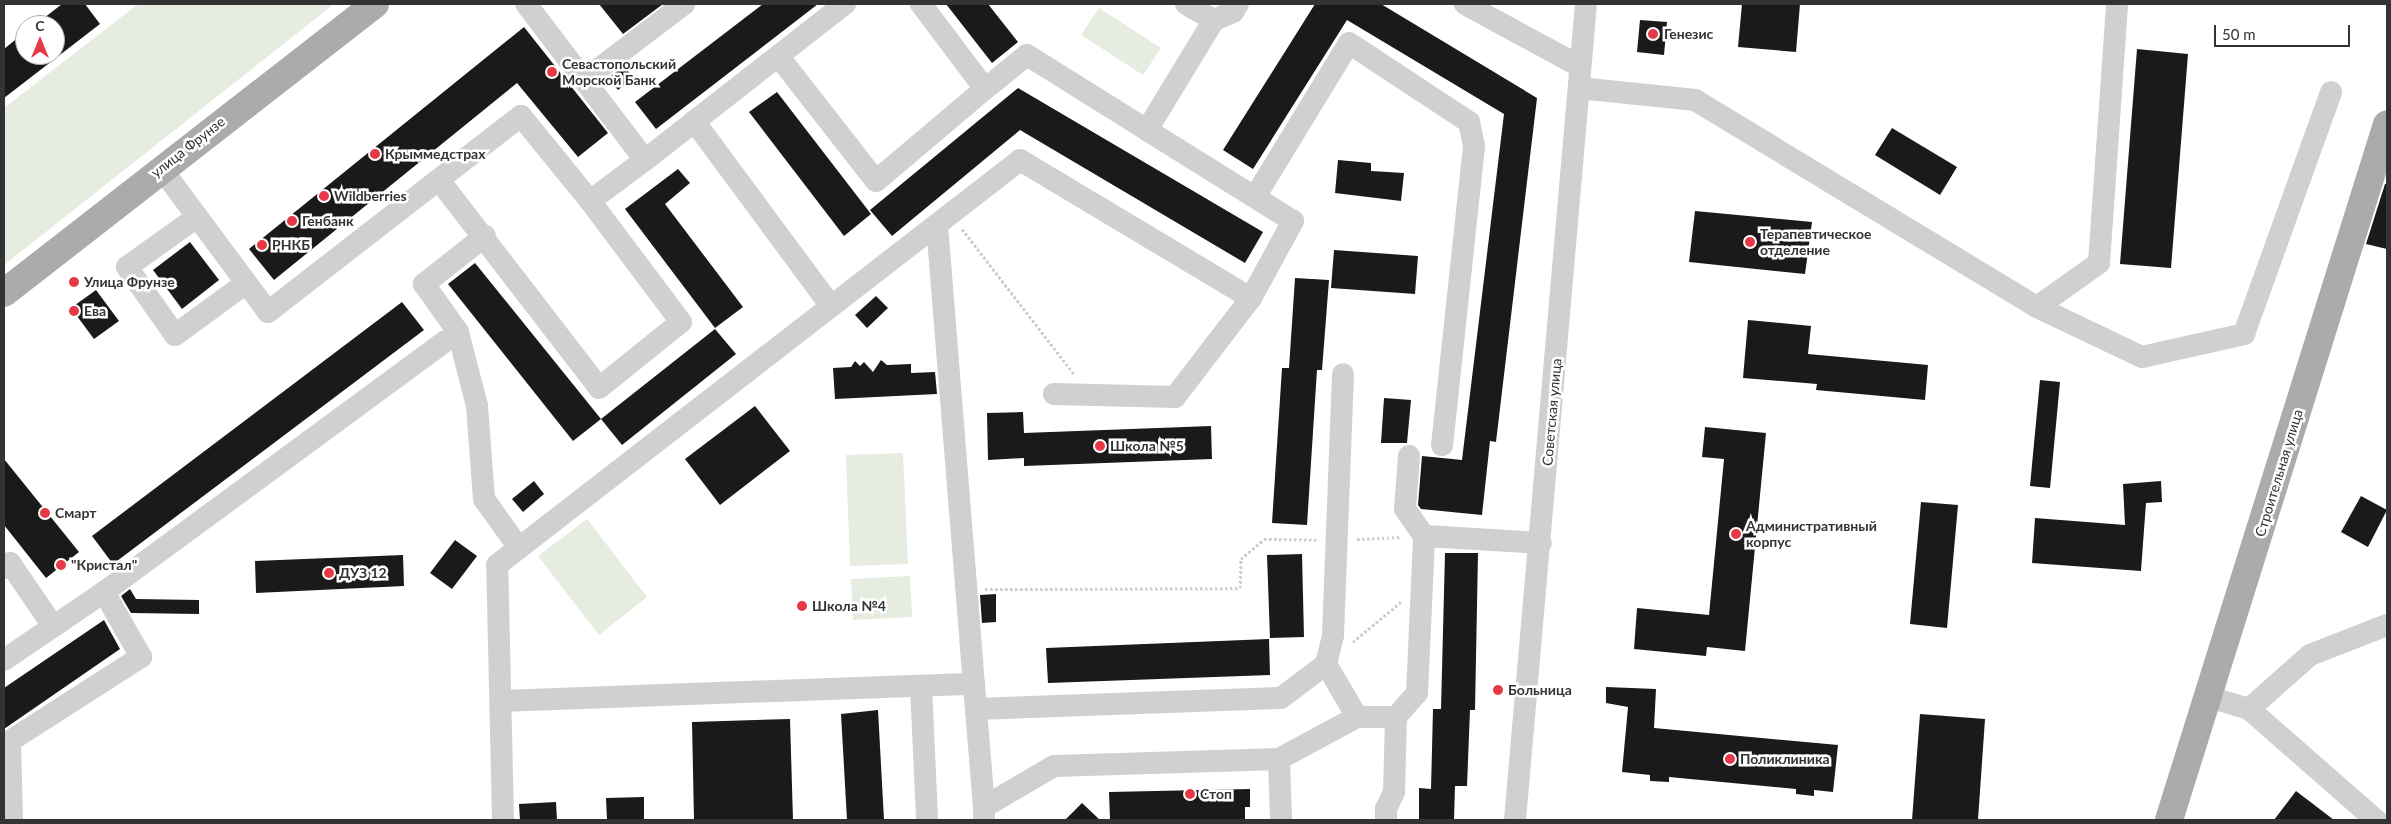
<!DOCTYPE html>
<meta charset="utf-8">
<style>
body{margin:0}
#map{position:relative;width:2391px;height:824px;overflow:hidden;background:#fff;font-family:Lato,sans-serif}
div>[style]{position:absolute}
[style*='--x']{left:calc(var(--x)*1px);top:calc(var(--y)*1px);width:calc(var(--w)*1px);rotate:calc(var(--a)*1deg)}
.green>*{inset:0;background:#e6ecdf}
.building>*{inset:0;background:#1a1a1a}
.path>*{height:3px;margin-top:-1.5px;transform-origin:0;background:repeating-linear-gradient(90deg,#cdcdcd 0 2.5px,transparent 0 5px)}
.minor>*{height:22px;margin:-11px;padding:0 11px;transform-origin:11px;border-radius:11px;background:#d0d0d0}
.major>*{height:28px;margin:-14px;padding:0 14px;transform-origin:14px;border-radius:14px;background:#ababab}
.dots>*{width:14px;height:14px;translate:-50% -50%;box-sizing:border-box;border:2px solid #fff;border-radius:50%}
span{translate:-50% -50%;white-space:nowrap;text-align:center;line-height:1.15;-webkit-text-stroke:5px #fff;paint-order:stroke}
.poi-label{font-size:14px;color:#333;font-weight:700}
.left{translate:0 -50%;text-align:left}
.street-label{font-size:14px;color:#333}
.frame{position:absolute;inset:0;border:5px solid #333;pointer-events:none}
.north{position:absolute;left:15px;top:15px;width:50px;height:50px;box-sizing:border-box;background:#fff;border:1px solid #adadad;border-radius:50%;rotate:0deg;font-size:14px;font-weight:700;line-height:20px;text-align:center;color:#333}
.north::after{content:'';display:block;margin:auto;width:18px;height:22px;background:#e63946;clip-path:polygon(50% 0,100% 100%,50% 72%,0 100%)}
.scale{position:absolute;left:2214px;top:25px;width:136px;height:22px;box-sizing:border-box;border:2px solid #333;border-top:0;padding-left:6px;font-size:15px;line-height:18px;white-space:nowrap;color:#333;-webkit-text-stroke:4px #fff;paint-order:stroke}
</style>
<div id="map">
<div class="green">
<i style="clip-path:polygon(138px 4px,334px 4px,4px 265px,4px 108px)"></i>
<i style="clip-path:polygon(1099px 8px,1161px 48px,1143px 75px,1081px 35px)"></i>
<i style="clip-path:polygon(903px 453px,908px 564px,850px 566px,846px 455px)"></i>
<i style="clip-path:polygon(587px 519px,647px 597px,599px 635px,538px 556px)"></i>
<i style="clip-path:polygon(910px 576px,912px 617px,853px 620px,851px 579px)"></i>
</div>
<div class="building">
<i style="clip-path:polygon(62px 4px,85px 4px,100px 24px,4px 98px,4px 49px,25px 32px,25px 55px,55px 55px,55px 25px,35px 25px)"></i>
<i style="clip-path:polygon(599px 4px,663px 4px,623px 34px)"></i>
<i style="clip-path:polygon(763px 4px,818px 4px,656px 129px,635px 102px)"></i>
<i style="clip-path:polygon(946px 4px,988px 4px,1018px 42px,992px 63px)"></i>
<i style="clip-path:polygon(1315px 4px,1381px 4px,1537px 98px,1496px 442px,1490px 441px,1482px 515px,1421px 509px,1418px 505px,1422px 456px,1462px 460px,1504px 114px,1347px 20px,1253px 169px,1223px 150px)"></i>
<i style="clip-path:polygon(1742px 4px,1800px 4px,1796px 52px,1738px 47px)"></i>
<i style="clip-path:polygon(1640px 20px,1667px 22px,1664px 55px,1637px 52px)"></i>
<i style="clip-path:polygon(524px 27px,608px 133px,578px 157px,517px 83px,274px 280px,249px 249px)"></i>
<i style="clip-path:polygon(2137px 49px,2188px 54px,2171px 268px,2120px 264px)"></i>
<i style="clip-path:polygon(624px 66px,633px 78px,618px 90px,608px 78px)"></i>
<i style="clip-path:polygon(1018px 88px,1263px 232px,1245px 263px,1020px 130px,892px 236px,870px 210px)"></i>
<i style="clip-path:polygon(777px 92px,871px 214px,844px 236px,749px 112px)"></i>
<i style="clip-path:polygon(1892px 128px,1957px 167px,1940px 195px,1875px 155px)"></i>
<i style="clip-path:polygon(1338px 160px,1371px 163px,1371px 171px,1404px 173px,1401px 201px,1335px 193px)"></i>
<i style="clip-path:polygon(678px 169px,690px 183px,665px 204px,743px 307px,715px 328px,625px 209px)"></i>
<i style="clip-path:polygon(2385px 184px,2387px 184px,2387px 249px,2366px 244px)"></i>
<i style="clip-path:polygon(1695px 211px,1812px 222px,1805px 274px,1689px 262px)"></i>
<i style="clip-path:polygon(190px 242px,219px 280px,182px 309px,153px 270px)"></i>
<i style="clip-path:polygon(1334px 250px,1418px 256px,1415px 294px,1331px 288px)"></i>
<i style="clip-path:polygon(475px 263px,601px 419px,573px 441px,448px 284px)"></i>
<i style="clip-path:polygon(1295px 278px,1329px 280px,1322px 370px,1317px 370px,1307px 525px,1272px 523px,1282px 368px,1289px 368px)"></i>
<i style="clip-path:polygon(96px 290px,119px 321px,94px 339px,71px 308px)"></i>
<i style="clip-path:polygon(876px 296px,888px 308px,867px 328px,855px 315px)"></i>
<i style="clip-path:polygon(402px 302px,424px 330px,113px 564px,92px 536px)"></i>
<i style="clip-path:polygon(1748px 320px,1811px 326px,1808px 354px,1928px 365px,1925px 400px,1816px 390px,1817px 384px,1743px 378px)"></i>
<i style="clip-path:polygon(715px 329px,736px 354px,622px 445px,601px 419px)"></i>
<i style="clip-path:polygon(881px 360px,887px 365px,911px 364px,911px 373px,935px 372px,937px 394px,835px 399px,833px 368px,851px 367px,855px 361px,860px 366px,864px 362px,873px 372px)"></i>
<i style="clip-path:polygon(2040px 380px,2060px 382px,2050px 488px,2030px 486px)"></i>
<i style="clip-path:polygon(1384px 398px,1411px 400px,1407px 443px,1381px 443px)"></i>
<i style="clip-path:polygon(755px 406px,790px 451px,720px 505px,685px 459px)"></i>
<i style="clip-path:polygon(1023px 412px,1024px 433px,1211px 426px,1212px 459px,1024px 466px,1024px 458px,988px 460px,987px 413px)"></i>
<i style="clip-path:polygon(1705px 427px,1766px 433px,1745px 651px,1707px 647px,1706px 656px,1634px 649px,1637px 608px,1709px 615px,1724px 459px,1702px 457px)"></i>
<i style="clip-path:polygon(4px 459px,79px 552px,46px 578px,4px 525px)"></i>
<i style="clip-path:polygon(534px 481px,544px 494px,523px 512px,512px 499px)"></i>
<i style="clip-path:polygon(2161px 481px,2162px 502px,2146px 503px,2141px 571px,2032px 563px,2035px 518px,2125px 525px,2123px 484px)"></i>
<i style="clip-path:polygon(2361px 496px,2387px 510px,2368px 547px,2341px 532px)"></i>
<i style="clip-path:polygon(1921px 502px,1958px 505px,1947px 628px,1910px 624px)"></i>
<i style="clip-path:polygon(455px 540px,477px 556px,452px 589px,430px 573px)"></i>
<i style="clip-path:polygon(1445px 553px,1478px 553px,1475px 710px,1470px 710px,1467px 786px,1455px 786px,1454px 820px,1419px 820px,1419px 788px,1431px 789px,1433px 709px,1441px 709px)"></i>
<i style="clip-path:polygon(1302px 554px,1304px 637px,1270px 638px,1267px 555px)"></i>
<i style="clip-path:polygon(403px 555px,404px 586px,256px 593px,255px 561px)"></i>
<i style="clip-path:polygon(130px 589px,136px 599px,199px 600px,199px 614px,131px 613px,121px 596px)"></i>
<i style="clip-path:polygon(996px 594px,996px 622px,982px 623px,980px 595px)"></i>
<i style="clip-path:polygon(104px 620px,120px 649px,4px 729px,4px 688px)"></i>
<i style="clip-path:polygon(1269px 639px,1270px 675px,1048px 683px,1046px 648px)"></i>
<i style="clip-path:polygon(1606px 687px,1656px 689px,1654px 728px,1838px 745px,1833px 792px,1814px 790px,1814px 796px,1796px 794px,1796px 789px,1669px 777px,1669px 782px,1650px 781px,1650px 775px,1622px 772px,1628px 707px,1606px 703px)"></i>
<i style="clip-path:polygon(878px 710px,884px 820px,847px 820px,841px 714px)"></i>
<i style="clip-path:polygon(1920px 714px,1985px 719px,1978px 820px,1912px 820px)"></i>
<i style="clip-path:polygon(790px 719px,793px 820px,694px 820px,692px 722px)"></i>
<i style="clip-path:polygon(1250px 789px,1250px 807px,1245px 807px,1245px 820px,1110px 820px,1109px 792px)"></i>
<i style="clip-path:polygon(2296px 791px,2334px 820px,2274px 820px)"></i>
<i style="clip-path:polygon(644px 797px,644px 820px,607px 820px,606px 798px)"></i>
<i style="clip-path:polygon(556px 802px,557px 820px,520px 820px,519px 804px)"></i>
<i style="clip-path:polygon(1082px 803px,1100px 820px,1065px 820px)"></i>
</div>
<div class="path">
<i style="--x:962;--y:229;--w:183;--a:52.3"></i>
<i style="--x:1357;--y:539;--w:43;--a:-2.7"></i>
<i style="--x:985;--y:589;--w:255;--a:-0.2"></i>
<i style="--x:1240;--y:588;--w:29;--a:-88"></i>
<i style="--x:1241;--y:559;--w:30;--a:-41"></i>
<i style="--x:1264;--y:539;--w:54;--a:1.1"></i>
<i style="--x:1353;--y:642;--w:64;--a:-39.9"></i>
</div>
<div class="minor">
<i style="--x:921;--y:4;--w:106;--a:53"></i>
<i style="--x:985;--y:89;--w:54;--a:-39"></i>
<i style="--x:1027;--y:55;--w:142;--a:32"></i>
<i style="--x:1186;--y:4;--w:32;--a:30"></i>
<i style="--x:1465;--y:4;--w:130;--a:28.5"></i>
<i style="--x:779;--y:57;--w:157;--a:52"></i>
<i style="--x:876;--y:181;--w:143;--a:-40.2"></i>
<i style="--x:584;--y:80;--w:126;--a:-37.2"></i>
<i style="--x:1579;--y:88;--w:117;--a:5.9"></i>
<i style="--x:1695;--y:100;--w:400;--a:31.2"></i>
<i style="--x:2037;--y:307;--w:116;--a:25.5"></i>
<i style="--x:2142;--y:357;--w:105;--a:-12.7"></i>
<i style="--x:2244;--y:334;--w:257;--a:-70.2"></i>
<i style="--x:694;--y:121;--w:230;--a:53.5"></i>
<i style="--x:645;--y:160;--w:254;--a:-38"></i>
<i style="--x:161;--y:168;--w:179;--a:53.4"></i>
<i style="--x:268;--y:312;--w:320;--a:-37.8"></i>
<i style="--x:521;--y:116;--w:109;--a:50.9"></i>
<i style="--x:439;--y:180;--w:262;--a:52.4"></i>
<i style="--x:599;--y:388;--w:105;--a:-38.8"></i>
<i style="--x:681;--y:322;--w:151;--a:-126.9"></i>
<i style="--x:590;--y:201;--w:69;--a:-36.7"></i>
<i style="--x:645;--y:160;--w:196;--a:-127.3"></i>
<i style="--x:1255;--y:197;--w:180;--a:-58.6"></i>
<i style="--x:1349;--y:43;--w:144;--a:33.4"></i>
<i style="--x:1469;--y:122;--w:25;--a:78"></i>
<i style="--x:1474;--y:146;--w:301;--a:96.1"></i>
<i style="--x:197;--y:217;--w:86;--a:144.5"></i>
<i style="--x:127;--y:267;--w:83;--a:54.8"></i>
<i style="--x:175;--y:335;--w:88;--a:-36.2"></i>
<i style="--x:937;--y:225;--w:486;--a:85.4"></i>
<i style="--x:485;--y:236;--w:78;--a:141.8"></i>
<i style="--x:424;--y:284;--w:59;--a:54.7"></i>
<i style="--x:458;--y:332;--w:76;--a:75.6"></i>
<i style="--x:477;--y:406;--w:93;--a:85.7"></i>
<i style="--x:484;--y:499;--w:60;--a:54.5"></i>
<i style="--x:2037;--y:307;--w:76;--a:-35.4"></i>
<i style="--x:2099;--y:263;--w:260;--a:-86"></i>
<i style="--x:1054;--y:394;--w:121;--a:1.4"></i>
<i style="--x:1175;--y:397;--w:125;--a:-52.5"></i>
<i style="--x:1251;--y:298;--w:88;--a:-61.4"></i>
<i style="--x:1293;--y:221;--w:172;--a:-148.1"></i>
<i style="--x:1147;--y:130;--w:129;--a:-58.7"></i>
<i style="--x:1214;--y:20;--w:21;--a:-23"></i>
<i style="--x:1233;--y:12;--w:9;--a:-58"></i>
<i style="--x:1409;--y:456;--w:53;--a:94.3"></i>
<i style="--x:1405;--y:509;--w:33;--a:55"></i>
<i style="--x:4;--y:568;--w:8;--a:-40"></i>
<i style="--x:10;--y:563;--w:76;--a:55.7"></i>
<i style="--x:4;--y:660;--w:121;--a:-34.2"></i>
<i style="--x:1326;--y:664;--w:61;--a:59.7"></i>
<i style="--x:1357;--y:717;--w:39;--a:0"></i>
<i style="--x:921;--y:686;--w:134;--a:87.4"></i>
<i style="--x:2209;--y:697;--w:42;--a:16.7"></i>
<i style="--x:2249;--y:709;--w:81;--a:-41.5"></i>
<i style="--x:2310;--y:655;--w:83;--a:-21.3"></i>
<i style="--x:501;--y:701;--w:473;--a:-2.1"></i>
<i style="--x:2249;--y:709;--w:169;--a:41.2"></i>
<i style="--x:1279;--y:759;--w:89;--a:-28.3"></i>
<i style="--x:984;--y:807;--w:98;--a:-94.7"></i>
<i style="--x:976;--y:709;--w:305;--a:-2.1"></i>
<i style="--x:1281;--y:698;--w:56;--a:-37.1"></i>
<i style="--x:1326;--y:664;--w:30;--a:-76"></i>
<i style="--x:1333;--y:635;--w:261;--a:-87.8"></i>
<i style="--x:984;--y:819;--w:12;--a:-90"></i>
<i style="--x:984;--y:807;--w:81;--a:-30.4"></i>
<i style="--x:1054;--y:766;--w:225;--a:-1.8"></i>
<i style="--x:1279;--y:759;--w:61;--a:88.1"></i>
<i style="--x:12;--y:820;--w:79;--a:-91.5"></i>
<i style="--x:10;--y:741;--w:156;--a:-32.7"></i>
<i style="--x:141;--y:657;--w:75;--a:-119.6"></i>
<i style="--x:104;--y:592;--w:424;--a:-36.3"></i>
<i style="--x:503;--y:820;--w:255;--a:-91.3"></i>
<i style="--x:497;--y:565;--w:661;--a:-37.75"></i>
<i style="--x:1020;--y:160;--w:269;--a:30.9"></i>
<i style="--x:1386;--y:820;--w:11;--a:-90"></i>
<i style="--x:1386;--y:809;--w:19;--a:-65"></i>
<i style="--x:1394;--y:792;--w:75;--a:-88.5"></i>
<i style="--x:1396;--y:717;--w:32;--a:-49"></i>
<i style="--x:1417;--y:693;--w:157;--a:-87.4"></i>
<i style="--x:1424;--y:536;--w:117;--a:3.4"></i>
<i style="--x:1515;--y:820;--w:819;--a:-85.03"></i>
</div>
<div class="major">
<i style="--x:4;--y:293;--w:470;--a:-37.9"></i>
<i style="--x:2169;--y:820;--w:729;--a:-72.61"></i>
</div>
<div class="dots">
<i style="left:1653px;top:34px;background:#e63946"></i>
<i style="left:552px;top:72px;background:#e63946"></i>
<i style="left:375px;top:154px;background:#e63946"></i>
<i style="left:324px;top:196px;background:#e63946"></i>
<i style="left:292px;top:221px;background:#e63946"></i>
<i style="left:1750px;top:242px;background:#e63946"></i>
<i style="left:262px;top:245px;background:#e63946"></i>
<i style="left:74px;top:282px;background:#e63946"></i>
<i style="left:74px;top:311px;background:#e63946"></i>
<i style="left:1100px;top:446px;background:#e63946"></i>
<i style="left:45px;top:513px;background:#e63946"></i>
<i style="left:1736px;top:534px;background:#e63946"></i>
<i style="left:61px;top:565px;background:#e63946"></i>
<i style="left:329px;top:573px;background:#e63946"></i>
<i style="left:802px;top:606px;background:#e63946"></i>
<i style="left:1498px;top:690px;background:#e63946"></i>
<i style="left:1730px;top:759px;background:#e63946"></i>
<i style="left:1190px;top:794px;background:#e63946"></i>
</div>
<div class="poi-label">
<span class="left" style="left:1664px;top:34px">Генезис</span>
<span class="left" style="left:562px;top:72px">Севастопольский<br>Морской Банк</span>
<span class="left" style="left:385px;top:154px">Крыммедстрах</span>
<span class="left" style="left:334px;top:196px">Wildberries</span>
<span class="left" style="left:302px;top:221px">Генбанк</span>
<span class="left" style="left:1760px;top:242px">Терапевтическое<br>отделение</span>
<span class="left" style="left:272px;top:245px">РНКБ</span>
<span class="left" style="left:84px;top:282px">Улица Фрунзе</span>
<span class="left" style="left:84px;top:311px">Ева</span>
<span class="left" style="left:1110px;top:446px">Школа №5</span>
<span class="left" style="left:55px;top:513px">Смарт</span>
<span class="left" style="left:1746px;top:534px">Административный<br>корпус</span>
<span class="left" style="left:71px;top:565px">"Кристал"</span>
<span class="left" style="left:339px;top:573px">ДУЗ 12</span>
<span class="left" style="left:812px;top:606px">Школа №4</span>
<span class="left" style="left:1508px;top:690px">Больница</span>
<span class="left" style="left:1740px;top:759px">Поликлиника</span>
<span class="left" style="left:1200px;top:794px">Стоп</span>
</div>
<div class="street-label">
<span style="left:188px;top:147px;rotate:-38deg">улица Фрунзе</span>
<span style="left:1552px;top:412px;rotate:-85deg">Советская улица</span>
<span style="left:2279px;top:473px;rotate:-73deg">Строительная улица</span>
</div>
<div class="frame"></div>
<div class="north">С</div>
<div class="scale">50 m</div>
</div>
